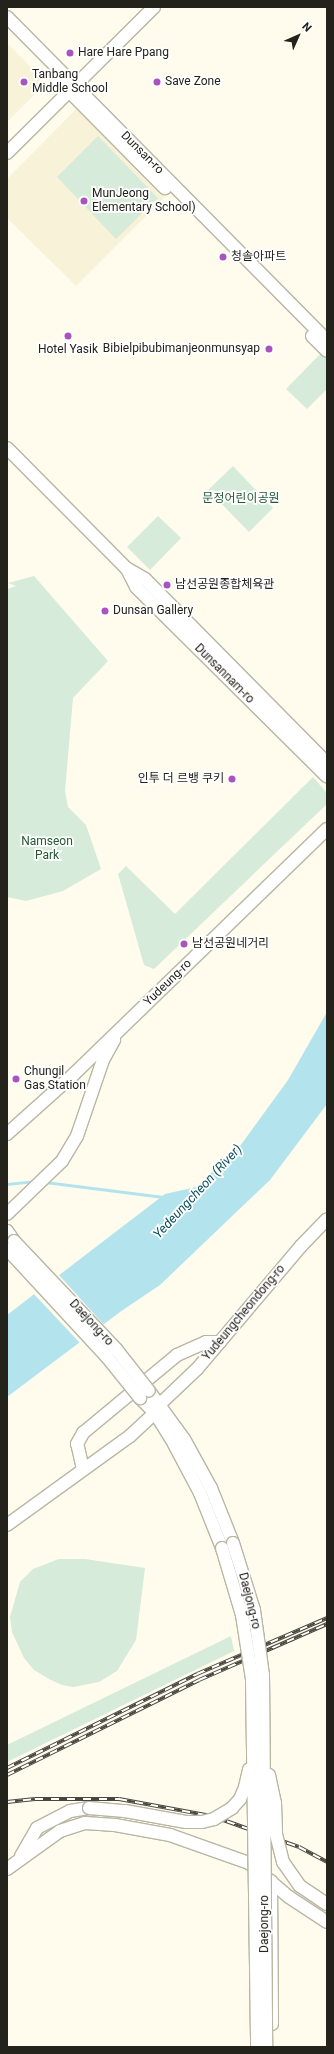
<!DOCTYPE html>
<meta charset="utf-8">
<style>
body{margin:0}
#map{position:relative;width:334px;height:2054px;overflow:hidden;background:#fffced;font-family:Roboto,"Noto Sans KR",sans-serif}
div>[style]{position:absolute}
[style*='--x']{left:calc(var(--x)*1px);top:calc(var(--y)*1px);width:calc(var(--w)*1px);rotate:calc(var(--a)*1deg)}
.built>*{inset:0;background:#f8f3d8}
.green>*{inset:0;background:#d6ebd9}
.water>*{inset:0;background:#b3e4ed}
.pier>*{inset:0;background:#fffced}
.stream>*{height:2.5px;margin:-1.25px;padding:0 1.25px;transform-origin:1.25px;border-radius:1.25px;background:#b3e4ed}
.roads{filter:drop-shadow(1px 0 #b9b6a4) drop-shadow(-1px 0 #b9b6a4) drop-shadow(0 1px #b9b6a4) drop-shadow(0 -1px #b9b6a4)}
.major>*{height:12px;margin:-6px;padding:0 6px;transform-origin:6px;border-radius:6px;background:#fff}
.rail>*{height:4px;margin-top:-2px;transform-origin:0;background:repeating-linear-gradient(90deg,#fff 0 8px,#48463e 0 16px);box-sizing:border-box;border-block:1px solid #48463e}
.bridges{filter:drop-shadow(1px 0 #b9b6a4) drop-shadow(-1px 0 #b9b6a4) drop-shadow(0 1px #b9b6a4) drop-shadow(0 -1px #b9b6a4)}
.major-bridge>*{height:12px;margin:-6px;padding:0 6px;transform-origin:6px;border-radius:6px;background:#fff}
.dots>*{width:11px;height:11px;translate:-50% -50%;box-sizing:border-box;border:2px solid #fff;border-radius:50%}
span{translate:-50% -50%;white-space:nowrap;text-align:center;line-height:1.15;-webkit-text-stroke:3.5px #fff;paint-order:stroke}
.poi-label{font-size:12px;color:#23221b}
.left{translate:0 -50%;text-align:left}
.right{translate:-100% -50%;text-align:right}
.street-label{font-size:12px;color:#23221b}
.park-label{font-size:12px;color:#245733}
.water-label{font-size:13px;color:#0b515b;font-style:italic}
.frame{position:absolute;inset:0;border:8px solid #23221b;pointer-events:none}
.north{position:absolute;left:278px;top:16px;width:40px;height:40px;-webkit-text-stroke:3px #fff;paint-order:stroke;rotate:45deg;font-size:11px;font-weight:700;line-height:16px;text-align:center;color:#23221b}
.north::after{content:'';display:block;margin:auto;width:14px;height:18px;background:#23221b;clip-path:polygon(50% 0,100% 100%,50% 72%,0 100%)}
</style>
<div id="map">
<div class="built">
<i style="clip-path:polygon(7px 43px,40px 76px,41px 88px,7px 122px)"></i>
<i style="clip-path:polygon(78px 107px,167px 195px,76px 286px,7px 218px,7px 179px)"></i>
</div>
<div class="green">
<i style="clip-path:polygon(98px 136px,158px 198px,116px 239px,57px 177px)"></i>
<i style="clip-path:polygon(326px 348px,327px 389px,307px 409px,286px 389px)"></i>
<i style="clip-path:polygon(233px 466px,273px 508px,249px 532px,208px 490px)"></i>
<i style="clip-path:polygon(158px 516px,181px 538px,150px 570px,127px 547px)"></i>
<i style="clip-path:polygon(34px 576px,108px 661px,73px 698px,65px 791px,68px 807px,86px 825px,101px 869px,63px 891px,26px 901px,7px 897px,7px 589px,16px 586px,8px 583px)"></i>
<i style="clip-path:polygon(313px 777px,327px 793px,327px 804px,154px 969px,144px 965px,118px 874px,126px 866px,175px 914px)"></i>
<i style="clip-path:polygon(59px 1559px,85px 1559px,145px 1568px,136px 1640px,117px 1671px,99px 1682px,73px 1687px,62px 1685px,49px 1679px,34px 1670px,24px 1658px,12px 1632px,10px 1617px,20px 1582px,33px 1569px)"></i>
<i style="clip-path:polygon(231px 1636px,234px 1651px,7px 1762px,7px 1745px)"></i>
</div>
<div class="water">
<i style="clip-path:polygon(327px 1012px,327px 1104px,270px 1180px,160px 1285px,120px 1312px,7px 1397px,7px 1315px,165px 1194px,196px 1187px,240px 1146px,288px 1080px)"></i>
</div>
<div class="pier">
<i style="clip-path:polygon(58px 1274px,105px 1326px,81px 1344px,33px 1293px)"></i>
</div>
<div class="stream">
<i style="--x:45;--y:1182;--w:119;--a:7.2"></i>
<i style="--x:7;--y:1184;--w:27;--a:-6"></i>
</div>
<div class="roads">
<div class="major">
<i style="--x:7;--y:17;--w:455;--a:45.3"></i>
<i style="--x:56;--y:78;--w:155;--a:45.3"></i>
<i style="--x:7;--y:153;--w:207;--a:-44.8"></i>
<i style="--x:312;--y:336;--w:21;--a:45"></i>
<i style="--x:7;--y:448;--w:169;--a:45.2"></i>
<i style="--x:126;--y:568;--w:22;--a:30"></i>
<i style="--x:145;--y:579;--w:259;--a:45.3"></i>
<i style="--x:127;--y:569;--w:20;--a:63"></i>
<i style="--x:136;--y:587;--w:269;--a:44.8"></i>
<i style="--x:7;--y:1134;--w:90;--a:-41.8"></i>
<i style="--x:74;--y:1074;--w:352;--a:-44.1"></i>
<i style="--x:7;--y:1214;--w:76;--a:-43.9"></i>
<i style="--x:62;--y:1161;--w:29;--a:-59"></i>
<i style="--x:77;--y:1136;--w:80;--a:-71.1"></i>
<i style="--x:103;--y:1060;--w:23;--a:-61"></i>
<i style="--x:7;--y:1231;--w:12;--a:55"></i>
<i style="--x:149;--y:1391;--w:59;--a:53.9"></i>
<i style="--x:184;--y:1439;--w:56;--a:61.1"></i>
<i style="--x:211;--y:1488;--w:59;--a:68.2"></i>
<i style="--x:140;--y:1398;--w:21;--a:45"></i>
<i style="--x:155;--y:1413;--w:36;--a:58"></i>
<i style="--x:174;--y:1444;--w:55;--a:62"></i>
<i style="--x:200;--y:1493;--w:59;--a:68.2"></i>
<i style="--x:159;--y:1405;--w:52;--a:-43.5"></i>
<i style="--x:197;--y:1369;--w:161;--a:-49.8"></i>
<i style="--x:301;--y:1246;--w:37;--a:-46"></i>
<i style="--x:83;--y:1469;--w:26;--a:-103"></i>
<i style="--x:77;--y:1444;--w:13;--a:-61"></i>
<i style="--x:83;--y:1433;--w:122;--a:-39.7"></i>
<i style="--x:177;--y:1355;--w:32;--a:-24"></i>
<i style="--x:206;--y:1342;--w:14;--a:0"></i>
<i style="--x:7;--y:1525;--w:152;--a:-35.9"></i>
<i style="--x:130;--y:1436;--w:34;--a:-43"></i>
<i style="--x:21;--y:1856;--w:32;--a:-60"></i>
<i style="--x:37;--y:1828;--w:37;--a:-27"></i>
<i style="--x:70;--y:1811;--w:19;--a:-9"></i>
<i style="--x:7;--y:1869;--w:65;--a:-35.6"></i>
<i style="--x:60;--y:1831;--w:26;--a:-18"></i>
<i style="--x:85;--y:1823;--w:30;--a:4"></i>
<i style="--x:115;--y:1825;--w:56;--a:10.3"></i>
<i style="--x:170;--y:1835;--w:84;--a:19.5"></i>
<i style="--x:249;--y:1863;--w:52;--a:40.4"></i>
<i style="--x:289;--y:1897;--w:45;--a:33.3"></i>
<i style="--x:271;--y:1881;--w:143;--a:89.6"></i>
</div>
</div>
<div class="rail">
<i style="--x:7;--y:1768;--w:212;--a:-26.3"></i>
<i style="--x:197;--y:1674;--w:142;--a:-23.3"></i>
<i style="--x:7;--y:1775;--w:214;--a:-26.3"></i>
<i style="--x:199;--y:1680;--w:140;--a:-23.6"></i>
<i style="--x:7;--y:1802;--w:28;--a:-6"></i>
<i style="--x:35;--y:1799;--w:84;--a:0"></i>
<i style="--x:119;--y:1799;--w:95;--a:10.4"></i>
<i style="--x:212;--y:1816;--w:92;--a:19.6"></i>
<i style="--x:299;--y:1847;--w:32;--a:28"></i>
</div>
<div class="bridges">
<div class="major-bridge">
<i style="--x:14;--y:1241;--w:149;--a:46.6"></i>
<i style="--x:116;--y:1349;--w:53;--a:51.8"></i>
<i style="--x:7;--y:1249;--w:147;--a:47.2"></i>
<i style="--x:107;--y:1357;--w:53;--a:51.2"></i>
<i style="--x:233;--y:1543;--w:70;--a:72.6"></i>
<i style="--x:254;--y:1610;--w:66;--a:82.1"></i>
<i style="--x:263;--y:1675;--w:372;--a:89.5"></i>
<i style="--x:222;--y:1548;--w:70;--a:73.4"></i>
<i style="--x:242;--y:1615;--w:65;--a:81.1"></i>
<i style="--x:252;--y:1679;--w:368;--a:89.2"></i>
<i style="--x:269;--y:1775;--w:29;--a:78"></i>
<i style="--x:275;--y:1803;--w:31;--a:88"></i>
<i style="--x:276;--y:1834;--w:29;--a:76"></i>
<i style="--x:283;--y:1862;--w:29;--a:55"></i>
<i style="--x:300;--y:1886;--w:32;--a:34"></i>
<i style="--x:89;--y:1808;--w:36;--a:5"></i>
<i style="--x:125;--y:1811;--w:62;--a:10.2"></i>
<i style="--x:186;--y:1822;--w:16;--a:0"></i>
<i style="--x:202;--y:1822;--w:12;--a:-14"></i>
<i style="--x:214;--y:1819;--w:21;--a:-31"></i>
<i style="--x:232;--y:1808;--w:12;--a:-48"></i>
<i style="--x:240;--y:1799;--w:13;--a:-67"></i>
<i style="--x:245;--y:1787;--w:18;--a:-77"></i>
</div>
</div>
<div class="dots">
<i style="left:70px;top:53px;background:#a953c1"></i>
<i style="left:24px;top:82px;background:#a953c1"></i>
<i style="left:157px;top:82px;background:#a953c1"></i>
<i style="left:84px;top:201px;background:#a953c1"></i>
<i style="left:223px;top:257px;background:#a953c1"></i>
<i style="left:68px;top:336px;background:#a953c1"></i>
<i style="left:269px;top:349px;background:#a953c1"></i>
<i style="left:167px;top:585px;background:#a953c1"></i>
<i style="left:105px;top:611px;background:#a953c1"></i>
<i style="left:232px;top:779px;background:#a953c1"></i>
<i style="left:184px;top:944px;background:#a953c1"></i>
<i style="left:16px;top:1079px;background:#a953c1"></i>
</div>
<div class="poi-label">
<span class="left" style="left:78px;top:53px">Hare Hare Ppang</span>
<span class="left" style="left:32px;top:82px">Tanbang<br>Middle School</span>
<span class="left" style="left:165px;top:82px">Save Zone</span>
<span class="left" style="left:92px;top:201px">MunJeong<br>Elementary School)</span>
<span class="left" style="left:231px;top:257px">청솔아파트</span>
<span class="right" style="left:260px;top:349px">Bibielpibubimanjeonmunsyap</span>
<span style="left:68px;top:350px">Hotel Yasik</span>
<span class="left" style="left:175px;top:585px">남선공원종합체육관</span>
<span class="left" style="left:113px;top:611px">Dunsan Gallery</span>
<span class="right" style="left:224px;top:779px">인투 더 르뱅 쿠키</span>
<span class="left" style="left:192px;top:944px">남선공원네거리</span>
<span class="left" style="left:24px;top:1079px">Chungil<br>Gas Station</span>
</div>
<div class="street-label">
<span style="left:142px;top:153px;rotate:45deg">Dunsan-ro</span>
<span style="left:224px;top:674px;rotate:45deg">Dunsannam-ro</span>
<span style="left:168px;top:983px;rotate:-44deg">Yudeung-ro</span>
<span style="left:244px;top:1313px;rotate:-50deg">Yudeungcheondong-ro</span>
<span style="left:91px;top:1323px;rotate:47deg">Daejong-ro</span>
<span style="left:249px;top:1601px;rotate:76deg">Daejong-ro</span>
<span style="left:265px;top:1924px;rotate:-90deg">Daejong-ro</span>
</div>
<div class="park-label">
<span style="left:241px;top:499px">문정어린이공원</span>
<span style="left:47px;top:849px">Namseon<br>Park</span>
</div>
<div class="water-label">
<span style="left:198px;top:1192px;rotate:-47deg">Yedeungcheon (River)</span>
</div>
<div class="frame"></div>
<div class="north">N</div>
</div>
